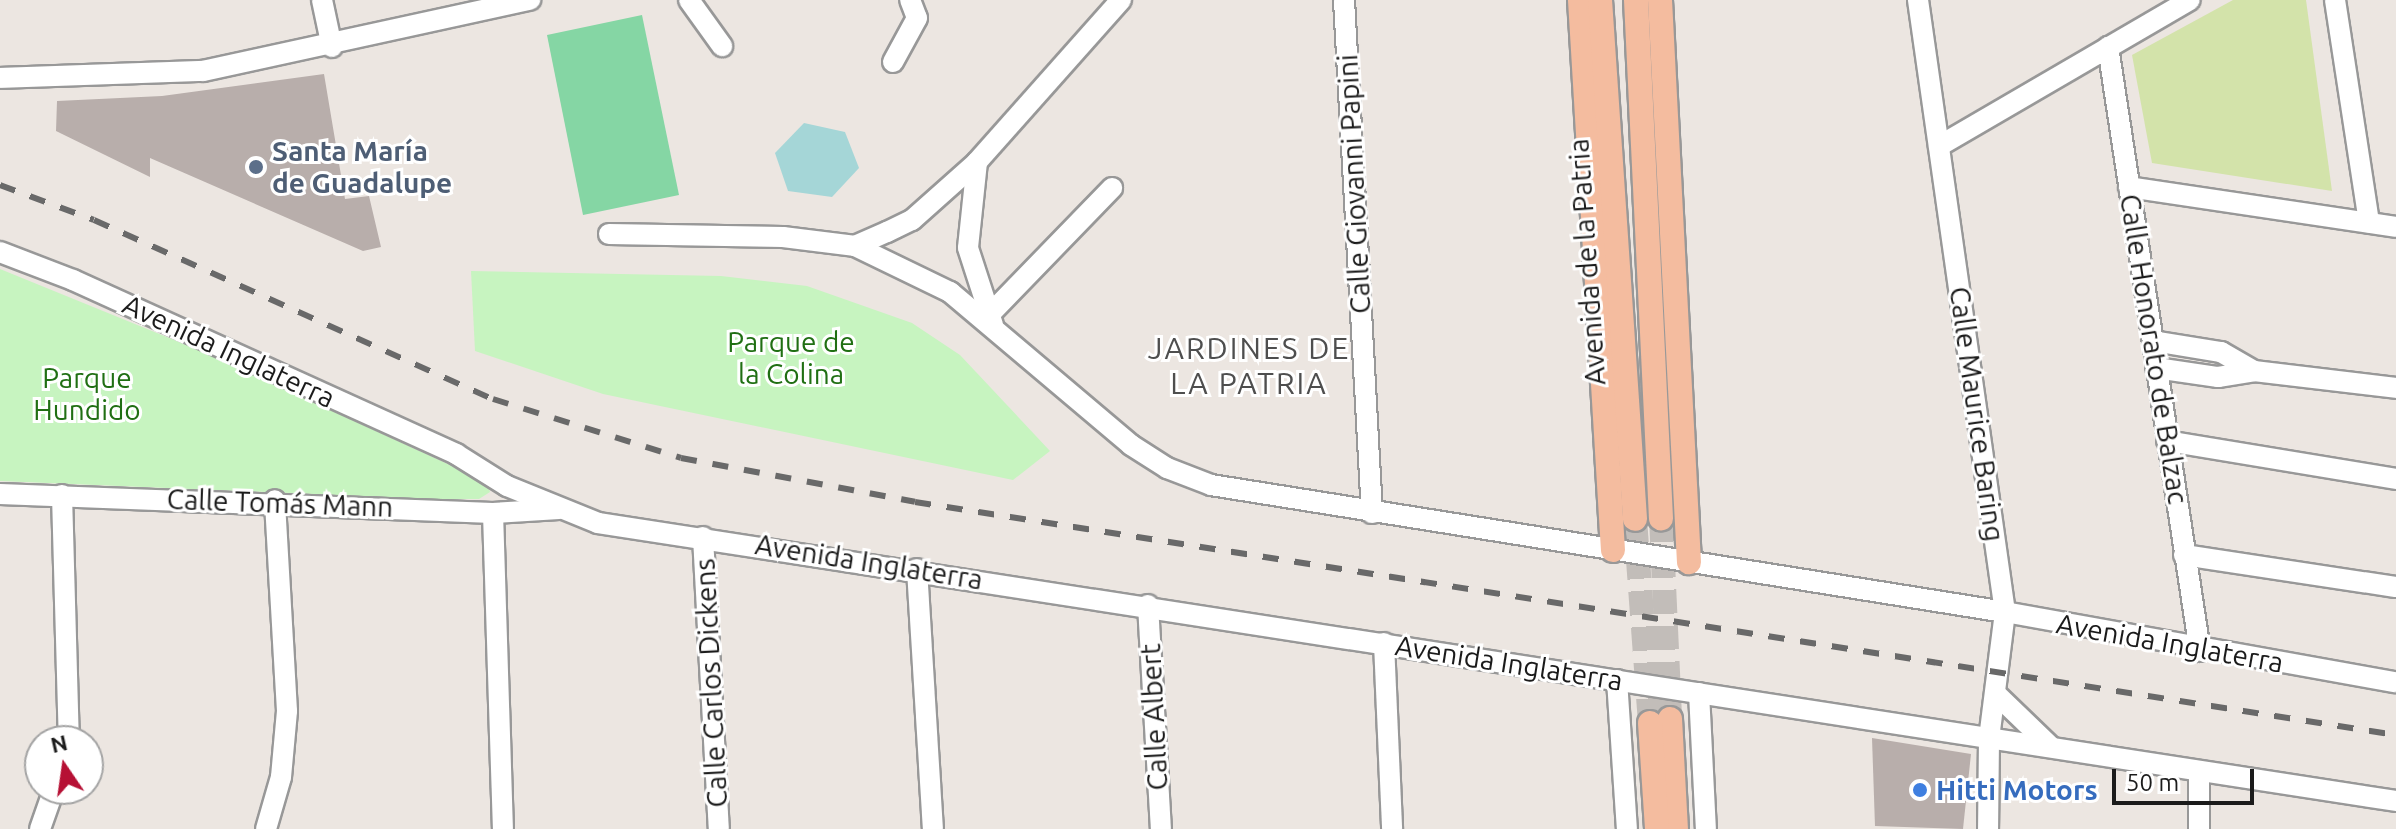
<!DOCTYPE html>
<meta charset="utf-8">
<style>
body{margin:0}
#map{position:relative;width:2396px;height:829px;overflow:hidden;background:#ece6e1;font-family:Ubuntu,sans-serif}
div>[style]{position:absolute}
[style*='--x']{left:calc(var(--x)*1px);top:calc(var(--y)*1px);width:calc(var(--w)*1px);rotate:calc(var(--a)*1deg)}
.grass>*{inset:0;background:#d3e3aa}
.park>*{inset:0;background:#c7f4c0}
.pitch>*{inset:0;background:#85d6a4}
.water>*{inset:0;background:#a5d6d7}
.building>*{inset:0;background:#b8aeab}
.major-tunnel>*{height:24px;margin-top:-12px;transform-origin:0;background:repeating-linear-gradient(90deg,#c2bdb9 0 24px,transparent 0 36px)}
.roads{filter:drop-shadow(2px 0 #989898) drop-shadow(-2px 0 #989898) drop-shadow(0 2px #989898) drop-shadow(0 -2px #989898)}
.minor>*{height:20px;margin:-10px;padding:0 10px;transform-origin:10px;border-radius:10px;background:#fff}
.major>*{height:24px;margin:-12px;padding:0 12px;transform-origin:12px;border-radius:12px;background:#f4bc9f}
.rail>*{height:6px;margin-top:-3px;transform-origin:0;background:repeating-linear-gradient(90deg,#696969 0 16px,transparent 0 32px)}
.dots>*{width:22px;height:22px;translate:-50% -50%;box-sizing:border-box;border:4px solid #fff;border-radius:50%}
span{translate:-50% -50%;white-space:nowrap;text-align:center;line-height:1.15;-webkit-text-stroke:6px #fff;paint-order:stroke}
.service-label{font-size:28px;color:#4e5e75;font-weight:700}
.left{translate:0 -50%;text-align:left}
.street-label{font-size:28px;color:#1b1b1b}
.park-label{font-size:28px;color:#206f13}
.shop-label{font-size:28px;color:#366cbe;font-weight:700}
.neighbourhood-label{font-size:30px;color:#4e4e4e;letter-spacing:2px}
.north{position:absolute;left:24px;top:725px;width:80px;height:80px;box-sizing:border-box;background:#fff;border:2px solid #a4a4a4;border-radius:50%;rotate:347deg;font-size:22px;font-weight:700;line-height:32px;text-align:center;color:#1b1b1b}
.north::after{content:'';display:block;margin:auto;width:28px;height:36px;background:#b61034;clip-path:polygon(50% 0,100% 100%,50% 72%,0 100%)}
.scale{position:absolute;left:2112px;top:769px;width:142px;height:36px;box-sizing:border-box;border:4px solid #1b1b1b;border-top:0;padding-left:10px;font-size:24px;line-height:28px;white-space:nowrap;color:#1b1b1b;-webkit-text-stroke:6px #fff;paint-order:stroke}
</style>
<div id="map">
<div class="grass">
<i style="clip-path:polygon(2233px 0,2306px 0,2332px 191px,2152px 163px,2132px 55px)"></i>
</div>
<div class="park">
<i style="clip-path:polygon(0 269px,211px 355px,487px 482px,490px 492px,479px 499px,433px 499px,0 481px)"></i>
<i style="clip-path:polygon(471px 271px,721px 276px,807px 286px,912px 323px,960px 355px,1050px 451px,1013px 480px,603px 394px,475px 351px)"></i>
</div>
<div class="pitch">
<i style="clip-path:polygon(642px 15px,679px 195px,583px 215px,547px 35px)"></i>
</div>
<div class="water">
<i style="clip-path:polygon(804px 123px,845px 132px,859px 168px,832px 197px,788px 191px,775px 153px)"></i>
</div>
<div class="building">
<i style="clip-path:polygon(324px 74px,345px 199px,369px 196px,381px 247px,363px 251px,150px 158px,150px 177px,56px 131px,57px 101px,162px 96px)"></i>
<i style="clip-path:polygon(1872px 738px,1971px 754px,1963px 829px,1875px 826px)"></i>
</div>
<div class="major-tunnel">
<i style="--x:1661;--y:518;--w:201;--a:87.4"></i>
<i style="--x:1635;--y:519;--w:205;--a:85.8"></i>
</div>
<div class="roads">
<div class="minor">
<i style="--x:322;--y:0;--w:48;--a:78"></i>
<i style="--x:689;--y:0;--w:57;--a:54.3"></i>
<i style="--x:1344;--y:0;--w:514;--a:86.88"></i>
<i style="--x:1918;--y:0;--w:618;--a:81.91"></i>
<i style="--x:2005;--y:612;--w:128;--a:97.2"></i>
<i style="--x:1989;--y:739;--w:90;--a:90.6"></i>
<i style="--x:2335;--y:0;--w:225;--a:81.3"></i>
<i style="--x:2108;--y:47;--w:611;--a:81.34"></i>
<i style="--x:893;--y:62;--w:50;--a:-61.4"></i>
<i style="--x:917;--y:18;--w:19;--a:-111"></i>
<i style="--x:0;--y:78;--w:203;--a:-2"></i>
<i style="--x:203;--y:71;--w:335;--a:-12.3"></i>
<i style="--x:1939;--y:146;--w:290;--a:-30.2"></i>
<i style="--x:977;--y:162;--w:86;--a:96"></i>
<i style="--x:968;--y:248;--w:81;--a:72"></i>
<i style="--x:2129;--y:187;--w:270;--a:8.5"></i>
<i style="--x:609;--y:234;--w:174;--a:1"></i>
<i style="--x:783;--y:237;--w:73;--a:7.1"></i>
<i style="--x:855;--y:246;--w:35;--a:-24"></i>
<i style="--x:887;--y:232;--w:28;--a:-26"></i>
<i style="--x:912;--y:220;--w:87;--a:-41.7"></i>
<i style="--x:977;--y:162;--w:217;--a:-48.4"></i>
<i style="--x:855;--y:246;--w:106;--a:25.8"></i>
<i style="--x:950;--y:292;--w:237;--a:40.2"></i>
<i style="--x:1131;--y:445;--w:43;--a:32.6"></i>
<i style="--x:1167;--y:468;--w:47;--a:21.1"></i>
<i style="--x:1211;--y:485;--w:804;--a:9.09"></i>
<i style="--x:2005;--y:612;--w:397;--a:10.2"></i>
<i style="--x:0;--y:252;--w:78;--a:21"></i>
<i style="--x:73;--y:280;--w:421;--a:24.4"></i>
<i style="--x:456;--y:454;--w:60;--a:32.1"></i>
<i style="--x:507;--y:486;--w:98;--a:22.1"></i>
<i style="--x:598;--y:523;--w:1819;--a:8.79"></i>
<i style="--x:989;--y:315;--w:177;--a:-45.9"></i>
<i style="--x:2153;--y:341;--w:69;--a:9.2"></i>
<i style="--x:2221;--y:352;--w:38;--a:30"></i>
<i style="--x:2156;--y:368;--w:63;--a:8.3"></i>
<i style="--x:2218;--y:377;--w:36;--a:-9"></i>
<i style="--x:2254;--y:371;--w:143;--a:6.8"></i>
<i style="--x:2167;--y:441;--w:232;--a:9.4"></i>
<i style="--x:0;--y:494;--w:493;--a:2.2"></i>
<i style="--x:493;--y:513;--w:66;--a:-3.5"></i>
<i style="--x:62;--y:495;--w:246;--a:88.4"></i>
<i style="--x:493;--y:513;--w:316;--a:88.2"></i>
<i style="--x:703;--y:537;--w:292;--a:86.9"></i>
<i style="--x:2184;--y:555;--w:214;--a:8.6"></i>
<i style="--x:917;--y:569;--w:260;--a:86.5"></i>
<i style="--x:1148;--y:605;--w:224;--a:86.7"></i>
<i style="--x:1384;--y:643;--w:186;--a:87.5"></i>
<i style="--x:1617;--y:680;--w:149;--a:86.2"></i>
<i style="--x:1699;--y:693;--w:136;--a:87.1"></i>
<i style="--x:1996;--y:694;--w:75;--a:43.9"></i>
<i style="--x:40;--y:829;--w:42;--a:-70.7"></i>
<i style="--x:266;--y:829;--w:54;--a:-73.9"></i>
<i style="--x:281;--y:777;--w:66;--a:-84.8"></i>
<i style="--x:287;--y:711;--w:211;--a:-93.3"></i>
<i style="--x:2199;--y:829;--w:58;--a:-90"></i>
</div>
<div class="major">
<i style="--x:1580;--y:0;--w:551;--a:86.57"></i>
<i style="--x:1600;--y:0;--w:520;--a:86.14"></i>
<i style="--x:1636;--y:0;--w:519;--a:87.24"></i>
<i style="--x:1660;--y:0;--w:563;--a:87.05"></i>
<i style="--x:1670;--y:719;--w:110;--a:86.9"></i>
<i style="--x:1650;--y:723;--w:106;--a:86.2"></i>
</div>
</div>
<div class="rail">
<i style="--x:0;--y:185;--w:100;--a:20.4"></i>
<i style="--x:94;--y:220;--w:437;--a:24.2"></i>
<i style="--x:493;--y:399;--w:197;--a:17.4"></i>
<i style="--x:681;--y:458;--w:238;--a:10.6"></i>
<i style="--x:915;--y:502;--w:1499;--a:8.94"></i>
</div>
<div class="dots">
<i style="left:256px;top:167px;background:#5c6f8a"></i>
<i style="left:1920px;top:790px;background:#3f7fe0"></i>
</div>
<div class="service-label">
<span class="left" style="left:272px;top:167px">Santa María<br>de Guadalupe</span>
</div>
<div class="street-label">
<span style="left:1354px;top:184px;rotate:-93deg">Calle Giovanni Papini</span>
<span style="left:1587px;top:262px;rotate:-94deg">Avenida de la Patria</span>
<span style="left:2154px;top:349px;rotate:81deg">Calle Honorato de Balzac</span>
<span style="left:229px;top:351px;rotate:25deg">Avenida Inglaterra</span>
<span style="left:1977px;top:414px;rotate:82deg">Calle Maurice Baring</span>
<span style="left:280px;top:503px;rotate:2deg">Calle Tomás Mann</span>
<span style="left:869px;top:562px;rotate:9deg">Avenida Inglaterra</span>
<span style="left:2170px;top:643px;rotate:10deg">Avenida Inglaterra</span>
<span style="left:1509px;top:663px;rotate:9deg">Avenida Inglaterra</span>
<span style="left:711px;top:683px;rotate:-93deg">Calle Carlos Dickens</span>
<span style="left:1154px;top:717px;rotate:-93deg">Calle Albert</span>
</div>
<div class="park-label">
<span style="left:791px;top:358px">Parque de<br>la Colina</span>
<span style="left:87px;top:394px">Parque<br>Hundido</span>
</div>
<div class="shop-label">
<span class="left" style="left:1936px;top:790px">Hitti Motors</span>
</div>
<div class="neighbourhood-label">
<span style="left:1249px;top:365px">JARDINES DE<br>LA PATRIA</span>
</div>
<div class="north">N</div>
<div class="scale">50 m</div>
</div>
